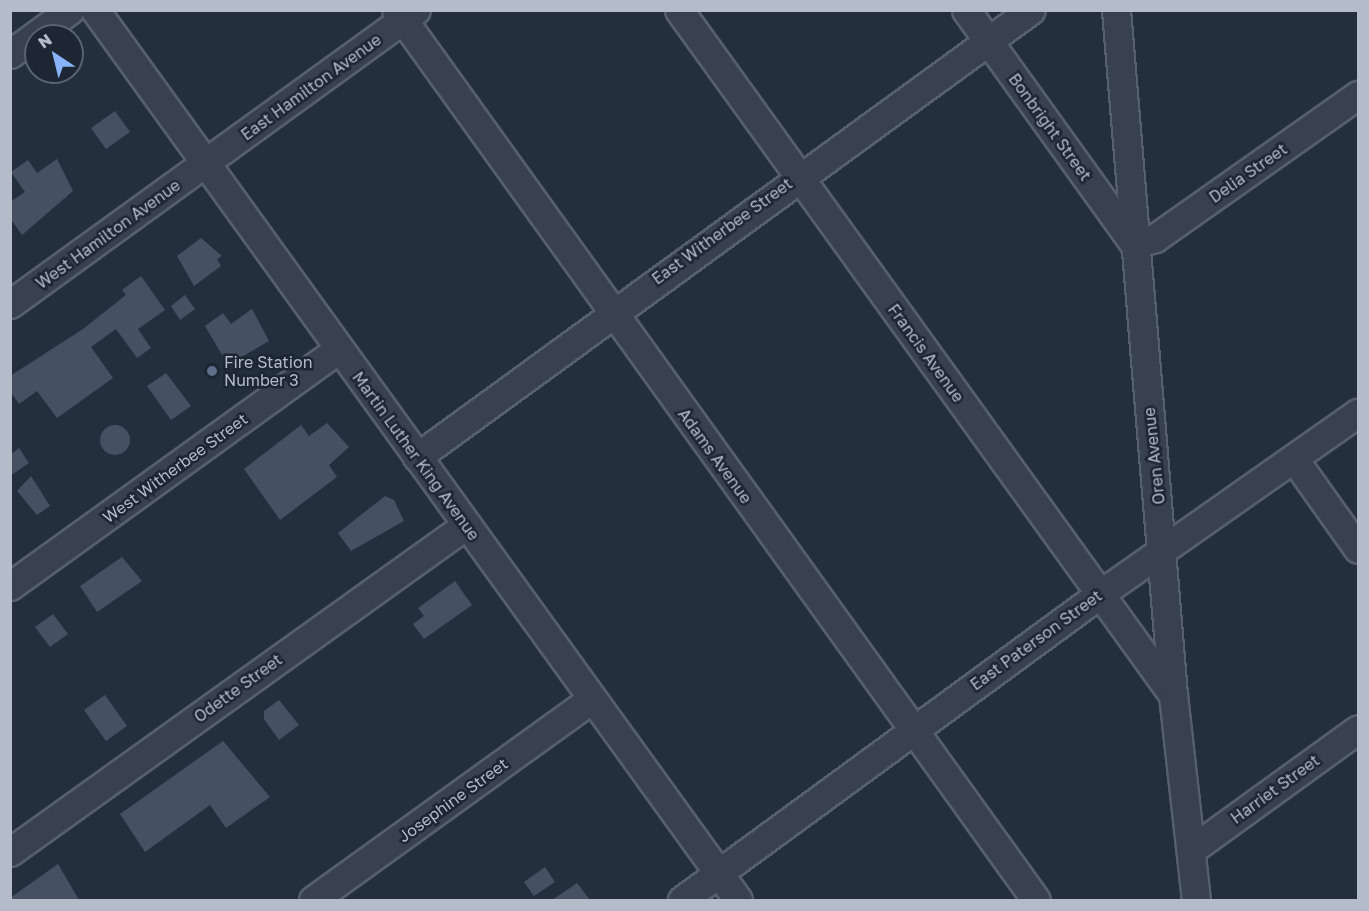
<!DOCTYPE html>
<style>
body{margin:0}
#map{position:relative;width:1369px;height:911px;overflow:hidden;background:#242f3e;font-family:"Golos Text",sans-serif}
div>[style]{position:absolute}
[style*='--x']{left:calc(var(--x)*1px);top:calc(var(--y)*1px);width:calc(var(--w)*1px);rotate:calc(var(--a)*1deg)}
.building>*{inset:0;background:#455162}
.round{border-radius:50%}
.roads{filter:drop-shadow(2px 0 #565f6c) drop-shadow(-2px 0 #565f6c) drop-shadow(0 2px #565f6c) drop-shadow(0 -2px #565f6c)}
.minor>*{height:27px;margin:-13.5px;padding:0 13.5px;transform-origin:13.5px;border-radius:13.5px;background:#38414e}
.dots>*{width:16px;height:16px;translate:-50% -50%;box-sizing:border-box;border:3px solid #1d2633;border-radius:50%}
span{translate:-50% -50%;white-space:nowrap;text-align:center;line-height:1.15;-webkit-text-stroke:5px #1d2633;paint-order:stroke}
.street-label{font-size:16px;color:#b4bcc9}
.poi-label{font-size:16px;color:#b4bcc9}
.left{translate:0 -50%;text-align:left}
.frame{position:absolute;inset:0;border:12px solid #b4bcc9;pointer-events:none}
.north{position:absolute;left:24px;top:24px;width:60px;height:60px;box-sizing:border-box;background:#1d2633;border:2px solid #59626f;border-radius:50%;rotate:325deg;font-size:16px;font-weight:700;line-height:24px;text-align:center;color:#b4bcc9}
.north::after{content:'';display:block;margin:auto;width:21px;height:27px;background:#8ab4f8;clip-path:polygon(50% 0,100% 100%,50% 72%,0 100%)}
</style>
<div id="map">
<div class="building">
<i style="clip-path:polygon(115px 111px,130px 132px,106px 149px,91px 128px)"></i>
<i style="clip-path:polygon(57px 159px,73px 191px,22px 235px,10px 218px,10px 202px,25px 192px,11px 172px,28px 160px,37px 173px)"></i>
<i style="clip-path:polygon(201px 238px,222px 256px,217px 259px,221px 266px,194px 286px,177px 256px)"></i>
<i style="clip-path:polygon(141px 276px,165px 310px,138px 329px,151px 348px,137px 358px,116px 329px,91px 347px,113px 378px,57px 418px,37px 391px,19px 404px,10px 391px,10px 376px,83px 329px,126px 295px,122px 290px)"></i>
<i style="clip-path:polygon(185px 295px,195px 309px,180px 320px,171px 306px)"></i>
<i style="clip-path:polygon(252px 309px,269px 341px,228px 365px,205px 326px,223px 313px,231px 324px)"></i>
<i style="clip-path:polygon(166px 373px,191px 406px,171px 420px,147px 386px)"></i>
<i style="clip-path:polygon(327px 423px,349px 447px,329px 465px,337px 477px,280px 520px,244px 469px,301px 425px,309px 436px)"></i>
<i class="round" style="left:100px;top:425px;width:30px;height:30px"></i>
<i style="clip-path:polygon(19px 448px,29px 463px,10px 476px,10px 455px)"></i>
<i style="clip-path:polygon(31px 476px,50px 506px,37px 515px,17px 491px)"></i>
<i style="clip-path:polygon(385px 496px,394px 500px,404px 521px,351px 551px,338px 533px)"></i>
<i style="clip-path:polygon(122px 557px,142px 581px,97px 612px,80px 586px)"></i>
<i style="clip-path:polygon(455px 581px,472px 605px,424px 639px,413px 624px,424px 616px,418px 608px)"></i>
<i style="clip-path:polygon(53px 614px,68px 634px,50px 647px,35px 627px)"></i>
<i style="clip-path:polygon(105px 695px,127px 726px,106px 741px,84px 710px)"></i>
<i style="clip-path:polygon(279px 700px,299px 725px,279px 740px,264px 719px,264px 711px)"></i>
<i style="clip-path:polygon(223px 741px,270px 797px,226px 828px,210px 805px,145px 852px,120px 814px)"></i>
<i style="clip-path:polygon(58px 864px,79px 900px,10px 900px,10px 898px)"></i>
<i style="clip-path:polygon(545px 867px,555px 882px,534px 896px,524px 882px)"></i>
<i style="clip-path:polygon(577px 883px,590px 900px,552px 900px)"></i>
</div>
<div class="roads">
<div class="minor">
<i style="--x:95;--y:10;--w:1098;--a:54.15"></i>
<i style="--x:396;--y:10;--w:1096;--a:54.28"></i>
<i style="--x:679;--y:10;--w:845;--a:54.2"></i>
<i style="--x:966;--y:10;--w:288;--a:54.3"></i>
<i style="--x:1134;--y:244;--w:22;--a:-16"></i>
<i style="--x:1155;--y:238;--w:248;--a:-35.2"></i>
<i style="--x:1116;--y:10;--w:687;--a:85.24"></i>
<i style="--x:1173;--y:695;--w:206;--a:83.6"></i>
<i style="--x:10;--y:54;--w:74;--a:-36.3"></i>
<i style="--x:10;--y:304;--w:501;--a:-35.91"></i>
<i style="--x:417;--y:457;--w:759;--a:-36.06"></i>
<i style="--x:1294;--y:459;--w:110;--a:54.6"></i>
<i style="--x:10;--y:586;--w:405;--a:-35.8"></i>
<i style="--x:1191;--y:850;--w:206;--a:-35.9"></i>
<i style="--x:10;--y:852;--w:561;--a:-35.64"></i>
<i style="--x:313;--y:900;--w:344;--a:-35.8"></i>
<i style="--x:682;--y:900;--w:518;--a:-36.21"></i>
<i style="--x:1100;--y:594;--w:315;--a:-35.1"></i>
</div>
</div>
<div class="dots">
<i style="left:212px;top:371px;background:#5c6f8a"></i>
</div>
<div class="street-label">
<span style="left:311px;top:87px;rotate:-36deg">East Hamilton Avenue</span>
<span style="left:1050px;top:127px;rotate:54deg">Bonbright Street</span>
<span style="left:1248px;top:173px;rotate:-35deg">Delia Street</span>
<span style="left:722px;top:231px;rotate:-36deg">East Witherbee Street</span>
<span style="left:108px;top:234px;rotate:-36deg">West Hamilton Avenue</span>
<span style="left:926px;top:353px;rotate:54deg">Francis Avenue</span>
<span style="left:416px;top:456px;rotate:54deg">Martin Luther King Avenue</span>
<span style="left:715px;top:456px;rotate:54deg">Adams Avenue</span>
<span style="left:1154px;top:456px;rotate:-96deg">Oren Avenue</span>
<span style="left:175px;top:468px;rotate:-36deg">West Witherbee Street</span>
<span style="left:1036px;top:640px;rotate:-36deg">East Paterson Street</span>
<span style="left:238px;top:688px;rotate:-36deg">Odette Street</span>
<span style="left:1275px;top:789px;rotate:-36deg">Harriet Street</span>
<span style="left:453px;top:800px;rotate:-36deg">Josephine Street</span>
</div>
<div class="poi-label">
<span class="left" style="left:224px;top:371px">Fire Station<br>Number 3</span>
</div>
<div class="frame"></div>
<div class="north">N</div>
</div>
